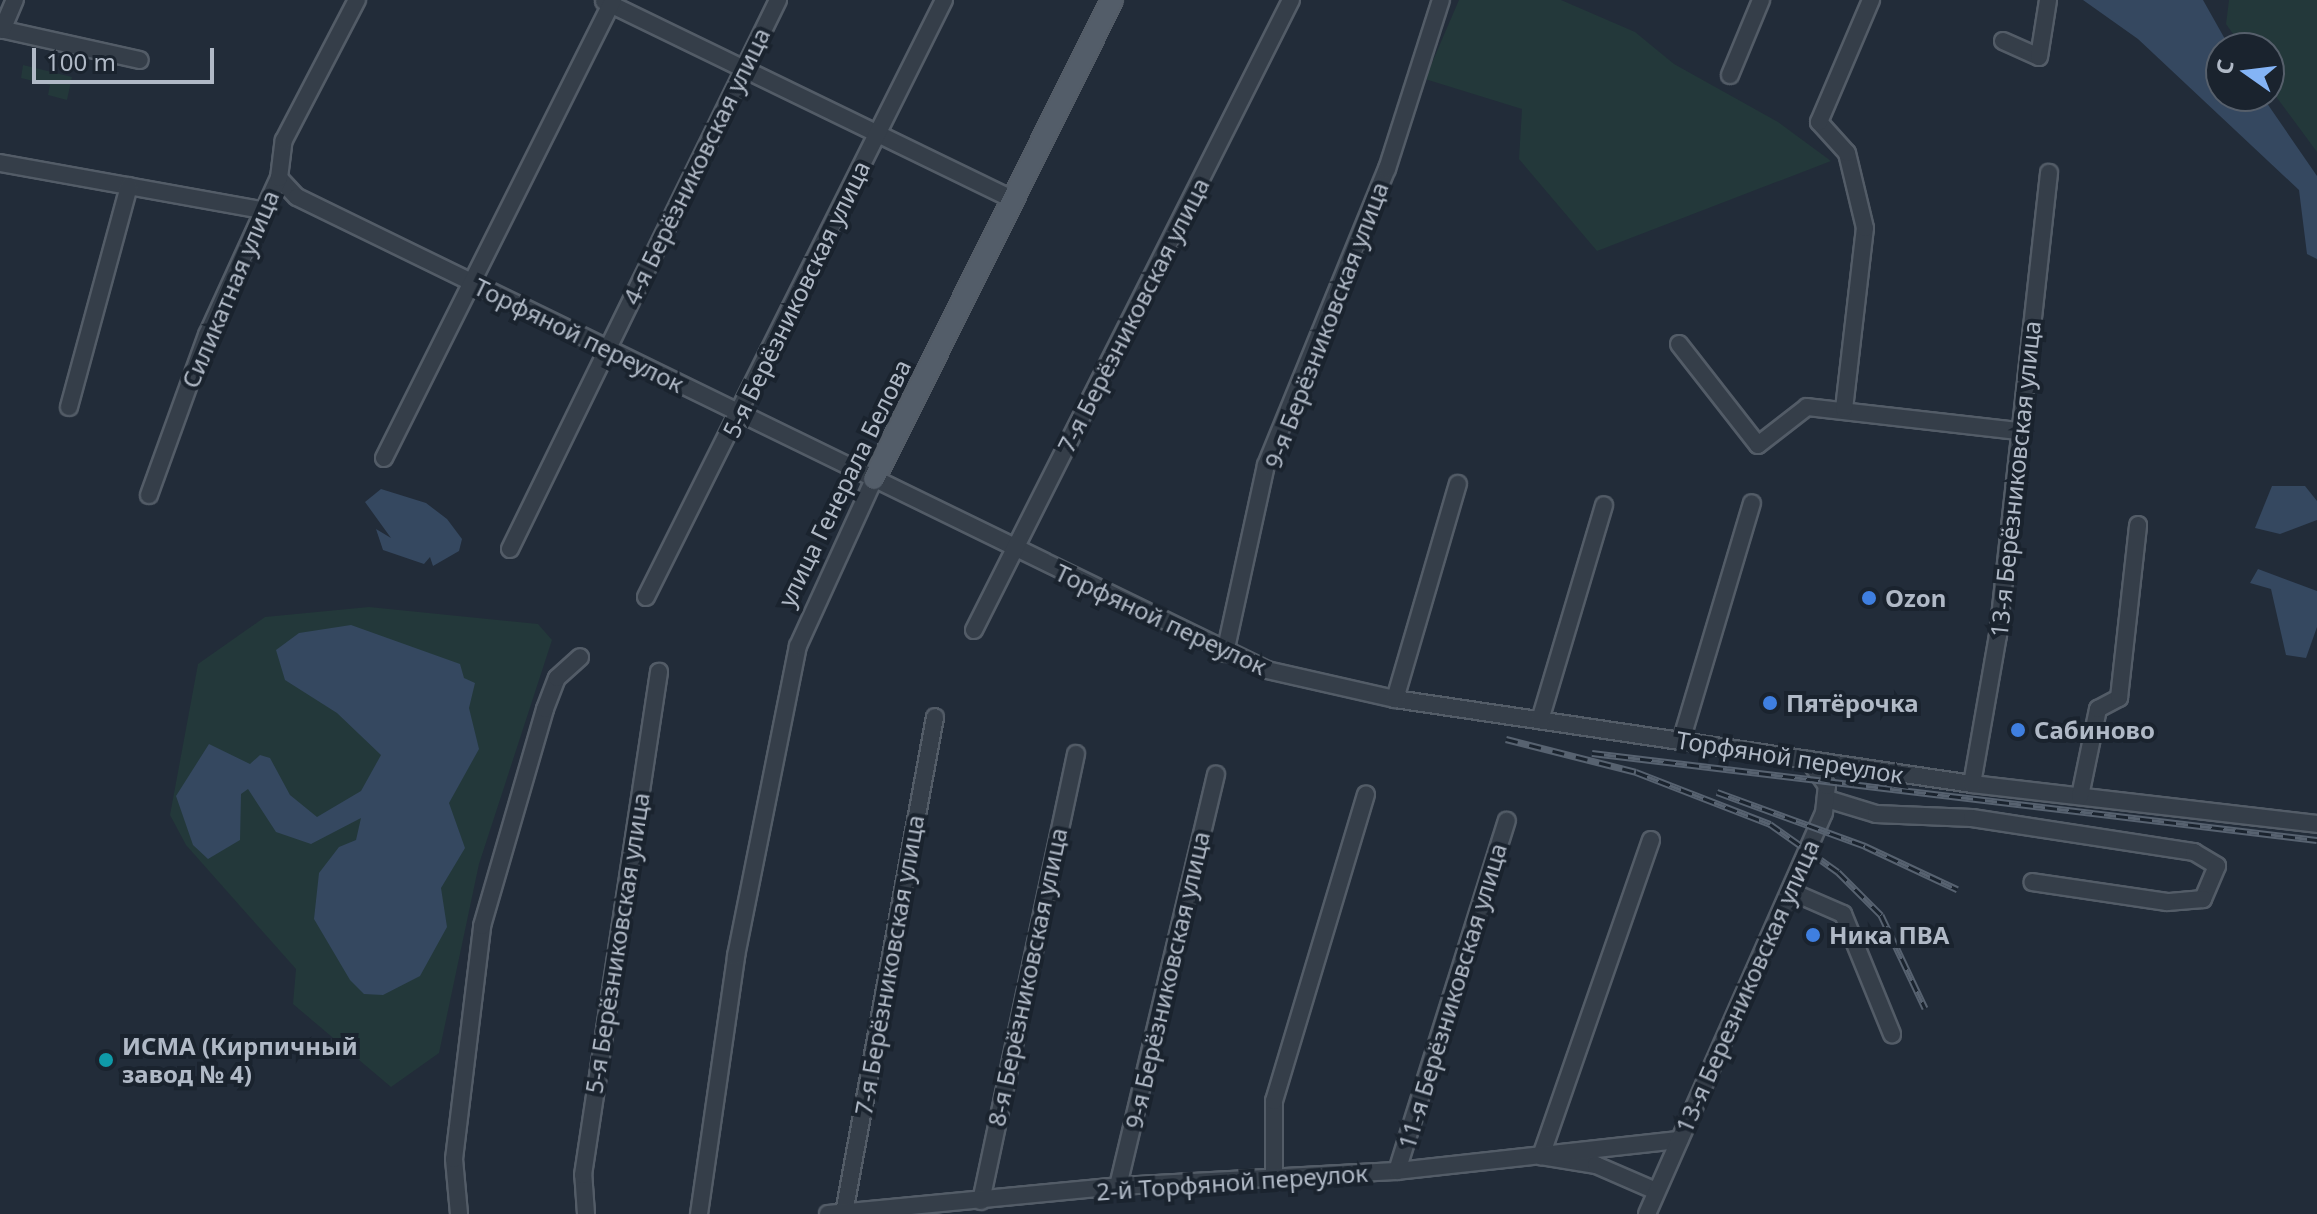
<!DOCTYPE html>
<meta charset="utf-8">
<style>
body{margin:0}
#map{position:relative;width:2317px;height:1214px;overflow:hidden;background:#222c39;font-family:"Noto Sans",sans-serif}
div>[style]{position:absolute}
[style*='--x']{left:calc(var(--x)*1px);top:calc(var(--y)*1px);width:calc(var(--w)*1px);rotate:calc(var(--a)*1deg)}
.green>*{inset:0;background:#23383a}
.water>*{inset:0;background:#354860}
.roads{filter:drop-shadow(2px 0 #535c67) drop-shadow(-2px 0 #535c67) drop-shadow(0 2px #535c67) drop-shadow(0 -2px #535c67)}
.minor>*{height:16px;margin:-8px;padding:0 8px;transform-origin:8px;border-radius:8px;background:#353e49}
.major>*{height:20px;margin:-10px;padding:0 10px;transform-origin:10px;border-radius:10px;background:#535d69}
.rail>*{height:7px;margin-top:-3.5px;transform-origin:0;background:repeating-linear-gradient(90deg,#1a232e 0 12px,#576270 0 24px);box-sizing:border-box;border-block:2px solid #576270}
.dots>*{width:22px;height:22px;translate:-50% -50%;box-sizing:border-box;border:4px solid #1a232e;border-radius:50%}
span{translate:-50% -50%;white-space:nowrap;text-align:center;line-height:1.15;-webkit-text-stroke:8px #1a232e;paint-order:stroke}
.street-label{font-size:24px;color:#b0b9c6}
.poi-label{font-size:24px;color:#b0b9c6;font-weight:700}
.left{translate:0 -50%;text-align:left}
.north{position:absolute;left:2205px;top:32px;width:80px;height:80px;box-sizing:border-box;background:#1a232e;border:2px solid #565f6b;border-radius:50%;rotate:284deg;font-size:22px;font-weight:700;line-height:32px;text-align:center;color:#b0b9c6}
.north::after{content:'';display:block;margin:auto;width:28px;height:36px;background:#84b4f6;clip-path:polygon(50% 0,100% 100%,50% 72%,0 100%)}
.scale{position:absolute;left:32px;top:48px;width:182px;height:36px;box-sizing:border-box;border:4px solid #b0b9c6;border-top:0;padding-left:10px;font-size:24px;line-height:28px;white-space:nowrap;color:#b0b9c6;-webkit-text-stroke:6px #1a232e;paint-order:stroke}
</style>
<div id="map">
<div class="green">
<i style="clip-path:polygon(1459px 0,1561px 0,1635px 32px,1674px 64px,1778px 122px,1831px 161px,1597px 251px,1519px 159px,1522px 109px,1425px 79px)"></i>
<i style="clip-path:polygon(2229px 0,2317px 0,2317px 152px,2269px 87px,2269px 48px,2243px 48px,2226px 24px)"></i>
<i style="clip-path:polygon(23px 65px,72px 77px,67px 100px,48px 95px,50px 85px,21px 78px)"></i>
<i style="clip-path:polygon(369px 607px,538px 624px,552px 640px,479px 864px,439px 1053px,391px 1087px,293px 1004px,296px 969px,186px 845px,170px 815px,198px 664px,265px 617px)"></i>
</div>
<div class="water">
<i style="clip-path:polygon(2083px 0,2203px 0,2230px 48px,2221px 48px,2221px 96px,2262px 96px,2317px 176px,2317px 259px,2307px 254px,2299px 190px,2138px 39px)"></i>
<i style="clip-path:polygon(2272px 486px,2305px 486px,2317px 501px,2317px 520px,2280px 534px,2255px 528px)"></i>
<i style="clip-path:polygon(381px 489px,426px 503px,447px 519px,462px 539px,459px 551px,433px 566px,430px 557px,424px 564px,383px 550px,376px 529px,391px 538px,365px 502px)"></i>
<i style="clip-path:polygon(2258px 569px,2317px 591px,2317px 627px,2306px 658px,2286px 655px,2271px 589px,2250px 583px)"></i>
<i style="clip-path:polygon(351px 625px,460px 664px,464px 678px,475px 683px,469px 708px,479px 749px,449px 803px,465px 848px,441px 888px,447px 927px,420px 976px,383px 995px,364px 994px,350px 980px,314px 919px,319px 873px,339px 847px,356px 840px,361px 818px,311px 844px,276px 832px,248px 789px,241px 794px,240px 840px,208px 859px,193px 845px,176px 796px,209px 744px,250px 764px,260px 755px,270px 758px,290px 795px,317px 817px,361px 791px,381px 755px,337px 713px,285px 680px,276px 650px,299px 633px)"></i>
</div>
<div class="roads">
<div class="minor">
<i style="--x:604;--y:1;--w:454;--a:25.9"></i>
<i style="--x:0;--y:29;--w:143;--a:12.5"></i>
<i style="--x:2;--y:30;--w:33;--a:-67"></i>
<i style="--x:2003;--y:41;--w:39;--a:24"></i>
<i style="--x:2039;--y:57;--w:58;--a:-81"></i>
<i style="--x:1730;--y:75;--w:81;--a:-67.5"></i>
<i style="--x:0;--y:163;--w:264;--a:10.2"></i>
<i style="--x:279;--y:178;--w:26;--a:47"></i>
<i style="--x:297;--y:197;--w:1079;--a:26"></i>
<i style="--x:1267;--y:670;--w:131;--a:12.8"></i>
<i style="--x:1395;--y:699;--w:583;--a:8.38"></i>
<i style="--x:1972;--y:784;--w:347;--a:6.6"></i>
<i style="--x:1679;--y:344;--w:128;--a:52"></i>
<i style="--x:1758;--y:445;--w:62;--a:-37.8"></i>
<i style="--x:1807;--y:407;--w:213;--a:6.5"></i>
<i style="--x:69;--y:407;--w:229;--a:-74.8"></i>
<i style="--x:1844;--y:409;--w:182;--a:-83.4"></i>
<i style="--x:1865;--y:228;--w:77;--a:-103.5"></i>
<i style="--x:1847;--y:153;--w:42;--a:-132.1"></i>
<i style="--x:1819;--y:122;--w:133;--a:-66.9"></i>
<i style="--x:384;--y:458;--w:512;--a:-63.43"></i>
<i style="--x:149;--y:495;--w:170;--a:-70.1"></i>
<i style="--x:207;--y:335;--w:173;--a:-65.4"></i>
<i style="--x:279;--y:178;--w:38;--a:-83"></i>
<i style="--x:284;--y:140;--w:158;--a:-62.5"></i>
<i style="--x:510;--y:549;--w:611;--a:-63.98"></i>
<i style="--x:646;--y:597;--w:667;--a:-63.47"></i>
<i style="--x:974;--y:630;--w:705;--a:-63.29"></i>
<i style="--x:1225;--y:653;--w:192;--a:-77.7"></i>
<i style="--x:1266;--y:465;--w:320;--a:-67.8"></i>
<i style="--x:1387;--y:169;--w:177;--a:-72.3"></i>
<i style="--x:1395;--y:699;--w:224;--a:-73.7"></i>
<i style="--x:1540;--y:720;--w:224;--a:-73.4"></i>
<i style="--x:1681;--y:741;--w:248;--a:-73.4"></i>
<i style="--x:1972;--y:784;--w:151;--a:-80.1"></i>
<i style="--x:1998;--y:635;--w:465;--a:-83.7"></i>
<i style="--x:2080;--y:796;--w:89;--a:-78.3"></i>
<i style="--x:2098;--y:709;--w:24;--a:-28"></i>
<i style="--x:2119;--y:698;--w:174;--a:-83.7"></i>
<i style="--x:1827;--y:799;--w:51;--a:17"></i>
<i style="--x:1876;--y:814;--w:96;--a:2.4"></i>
<i style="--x:1972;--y:818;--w:225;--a:8.7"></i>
<i style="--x:2194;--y:852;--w:27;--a:31"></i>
<i style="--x:2217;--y:866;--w:36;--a:113"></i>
<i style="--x:2203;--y:899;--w:36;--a:175"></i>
<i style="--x:2167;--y:902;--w:136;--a:-171.6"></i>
<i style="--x:1651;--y:840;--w:335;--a:109.2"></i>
<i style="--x:1541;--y:1156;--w:56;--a:9.3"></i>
<i style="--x:1596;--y:1165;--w:65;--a:23.4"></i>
<i style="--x:1790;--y:891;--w:58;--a:23.5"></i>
<i style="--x:1843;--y:914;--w:130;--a:67.8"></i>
<i style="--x:1397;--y:1171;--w:367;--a:-72.6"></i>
<i style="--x:1274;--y:1178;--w:77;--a:-90"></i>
<i style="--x:1274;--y:1101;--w:320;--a:-73.3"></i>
<i style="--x:1118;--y:1186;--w:423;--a:-76.6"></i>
<i style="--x:981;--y:1201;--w:457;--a:-78"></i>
<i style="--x:844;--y:1213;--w:504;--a:-79.6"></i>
<i style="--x:459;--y:1214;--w:55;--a:-95.2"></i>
<i style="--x:454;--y:1159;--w:235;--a:-83.1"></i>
<i style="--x:482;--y:926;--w:226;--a:-73.8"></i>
<i style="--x:545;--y:709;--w:33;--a:-69"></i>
<i style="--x:557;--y:678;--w:31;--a:-42"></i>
<i style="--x:586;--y:1214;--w:39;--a:-94"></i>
<i style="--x:583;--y:1175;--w:509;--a:-81.41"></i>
<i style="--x:699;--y:1214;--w:261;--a:-81.8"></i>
<i style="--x:736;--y:956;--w:316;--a:-78.7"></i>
<i style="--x:798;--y:646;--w:183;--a:-65.5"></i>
<i style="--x:828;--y:1214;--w:291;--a:-5.5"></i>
<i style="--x:1118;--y:1186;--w:279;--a:-3.1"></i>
<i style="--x:1397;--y:1171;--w:284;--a:-6.3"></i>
<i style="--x:1647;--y:1214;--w:438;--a:-66.2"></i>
<i style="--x:1824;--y:813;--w:27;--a:-84"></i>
<i style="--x:1827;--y:786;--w:32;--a:-125"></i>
</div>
<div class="major">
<i style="--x:874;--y:479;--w:535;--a:-63.58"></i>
</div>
</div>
<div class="rail">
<i style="--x:1506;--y:739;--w:134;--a:14.2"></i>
<i style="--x:1636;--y:772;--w:144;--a:21.2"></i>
<i style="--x:1770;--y:824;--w:83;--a:35.2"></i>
<i style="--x:1838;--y:872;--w:61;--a:45"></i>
<i style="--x:1881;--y:915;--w:103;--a:64.7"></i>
<i style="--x:1592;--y:753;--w:730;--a:6.84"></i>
<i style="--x:1717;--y:792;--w:158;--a:20"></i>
<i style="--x:1865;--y:846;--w:102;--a:25.1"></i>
</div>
<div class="dots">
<i style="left:1869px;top:598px;background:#3f7fe0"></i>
<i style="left:1770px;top:703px;background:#3f7fe0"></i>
<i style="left:2018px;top:730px;background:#3f7fe0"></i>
<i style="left:1813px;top:935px;background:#3f7fe0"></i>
<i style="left:106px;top:1060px;background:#0f9aa8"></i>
</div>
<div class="street-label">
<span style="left:696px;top:166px;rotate:-64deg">4-я Берёзниковская улица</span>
<span style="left:230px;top:289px;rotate:-67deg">Силикатная улица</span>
<span style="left:796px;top:299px;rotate:-64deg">5-я Берёзниковская улица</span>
<span style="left:1133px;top:315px;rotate:-63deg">7-я Берёзниковская улица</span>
<span style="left:1326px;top:325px;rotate:-69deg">9-я Берёзниковская улица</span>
<span style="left:579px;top:335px;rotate:26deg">Торфяной переулок</span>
<span style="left:2015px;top:479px;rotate:-84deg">13-я Берёзниковская улица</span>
<span style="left:844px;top:483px;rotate:-64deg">улица Генерала Белова</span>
<span style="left:1161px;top:619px;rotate:25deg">Торфяной переулок</span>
<span style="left:1790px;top:757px;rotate:9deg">Торфяной переулок</span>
<span style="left:617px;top:943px;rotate:-81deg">5-я Берёзниковская улица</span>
<span style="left:889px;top:965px;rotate:-80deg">7-я Берёзниковская улица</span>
<span style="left:1027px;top:977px;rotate:-78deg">8-я Берёзниковская улица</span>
<span style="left:1167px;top:980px;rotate:-77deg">9-я Берёзниковская улица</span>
<span style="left:1747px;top:986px;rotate:-66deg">13-я Березниковская улица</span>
<span style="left:1452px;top:996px;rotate:-73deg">11-я Берёзниковская улица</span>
<span style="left:1232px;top:1182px;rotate:-4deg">2-й Торфяной переулок</span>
</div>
<div class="poi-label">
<span class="left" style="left:1885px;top:598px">Ozon</span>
<span class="left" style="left:1786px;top:703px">Пятёрочка</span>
<span class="left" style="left:2034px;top:730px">Сабиново</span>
<span class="left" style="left:1829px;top:935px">Ника ПВА</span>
<span class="left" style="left:122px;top:1060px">ИСМА (Кирпичный<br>завод № 4)</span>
</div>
<div class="north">С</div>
<div class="scale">100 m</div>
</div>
